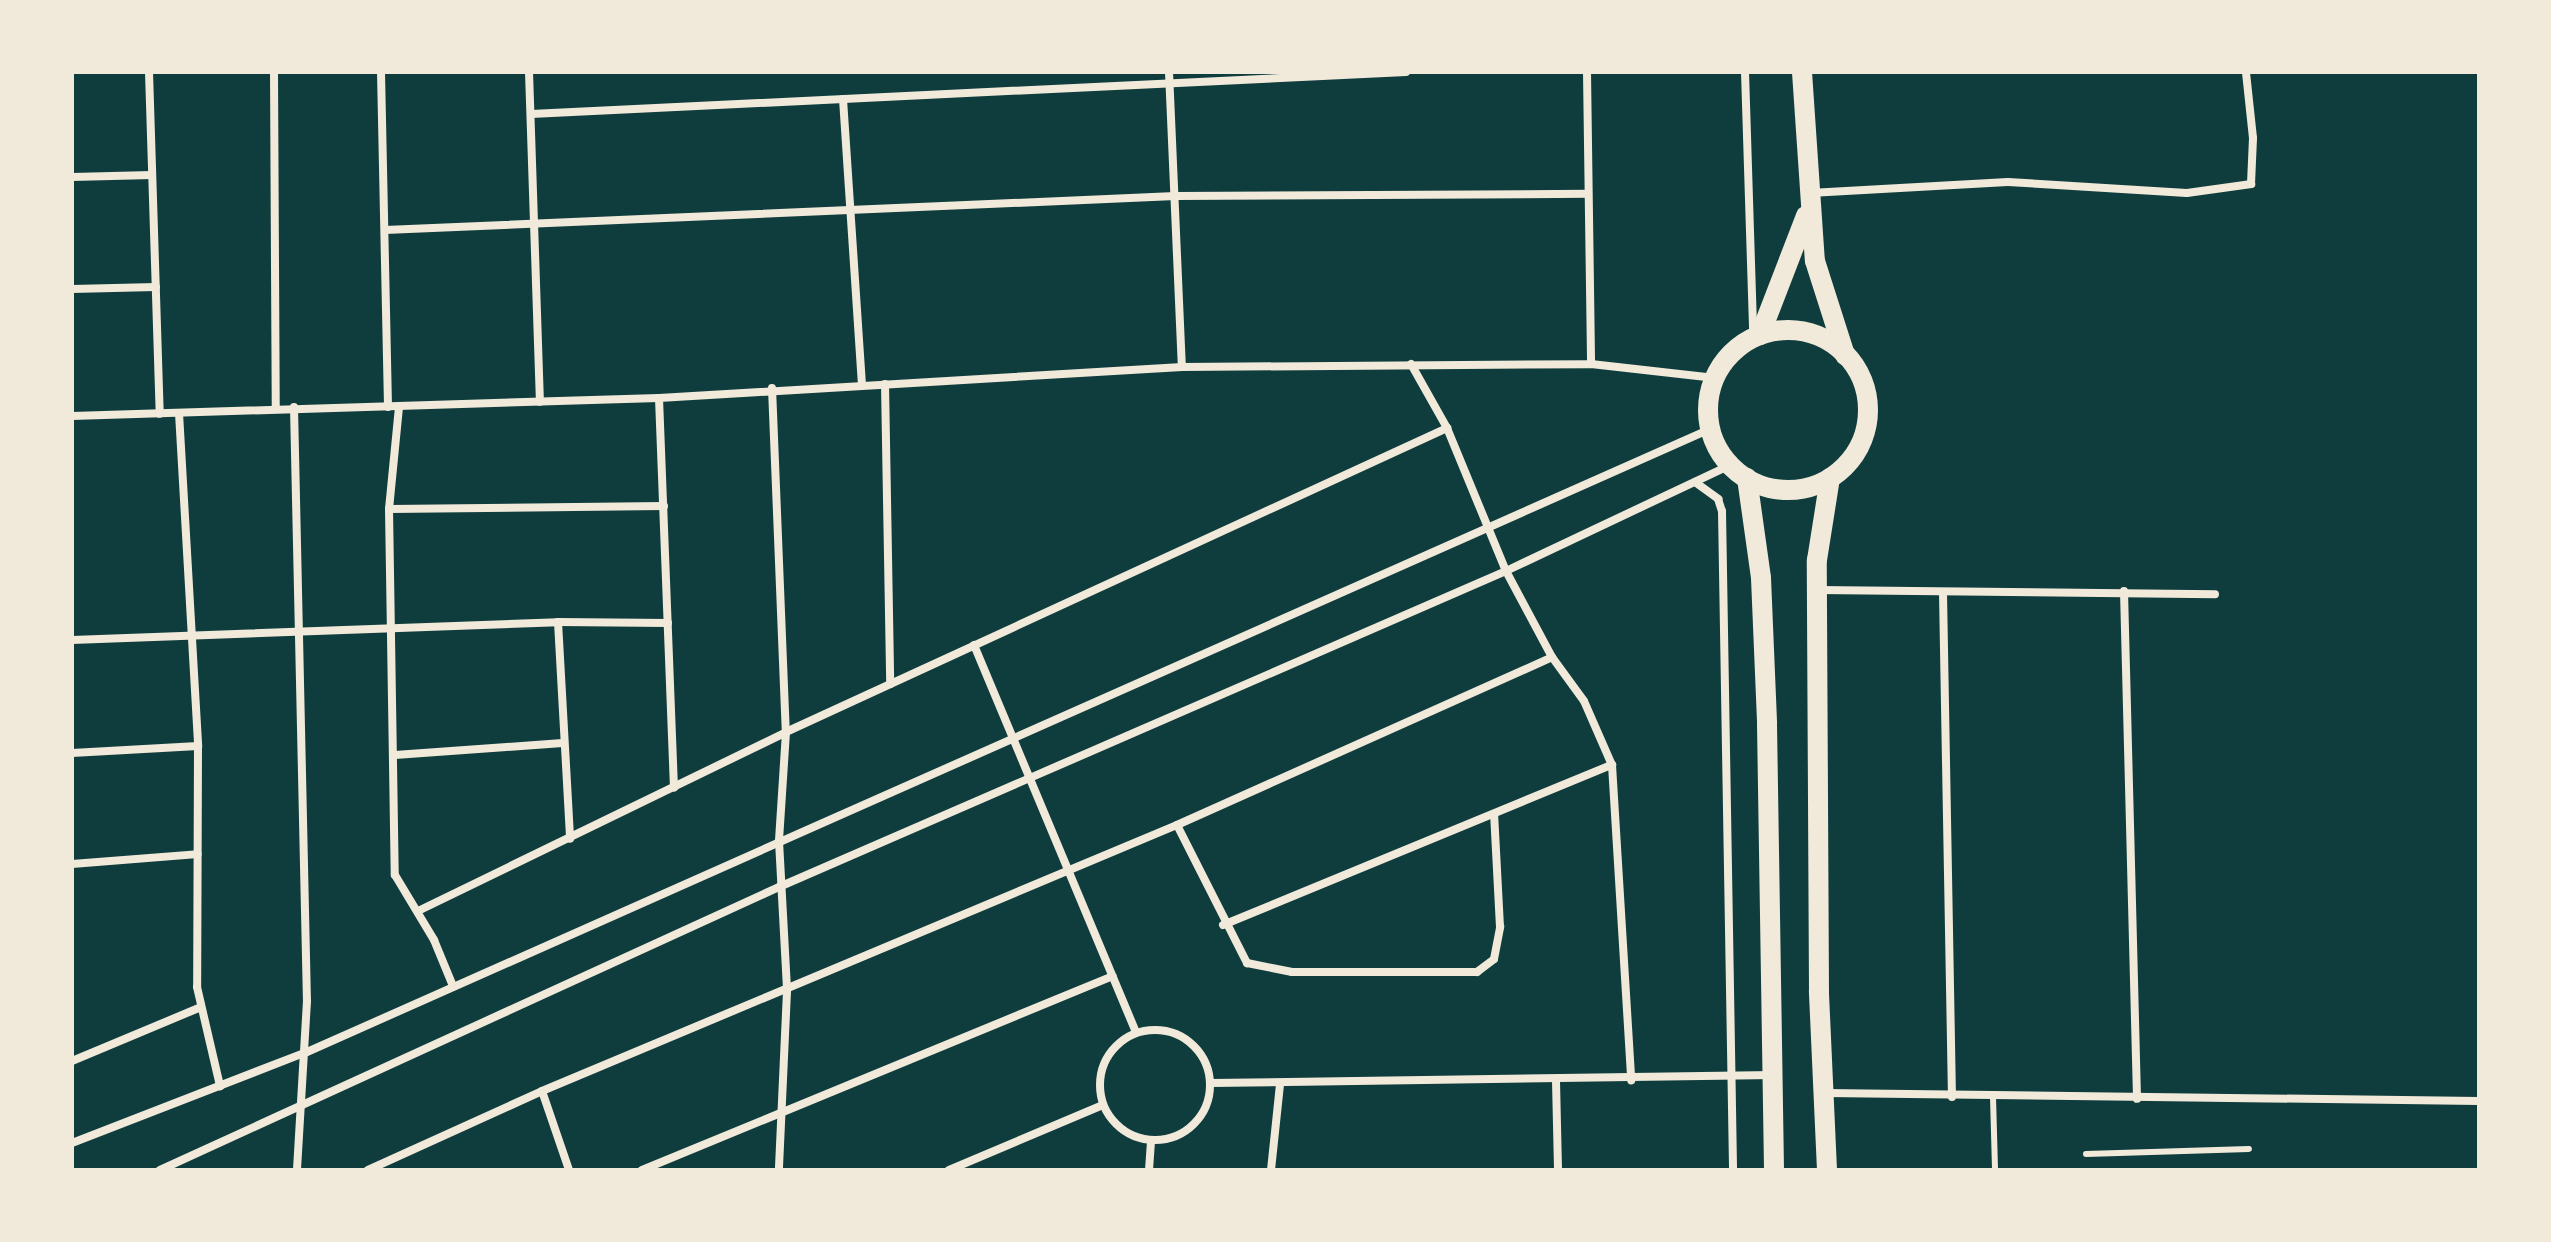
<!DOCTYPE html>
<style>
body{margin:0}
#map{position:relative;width:2551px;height:1242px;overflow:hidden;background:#0f3d3e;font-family:"Public Sans",sans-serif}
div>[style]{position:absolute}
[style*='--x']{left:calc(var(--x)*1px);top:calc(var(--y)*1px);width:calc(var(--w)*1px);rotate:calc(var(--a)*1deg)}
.service>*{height:6px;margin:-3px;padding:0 3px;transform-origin:3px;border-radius:3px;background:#f1e9da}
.minor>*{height:8px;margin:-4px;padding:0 4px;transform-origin:4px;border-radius:4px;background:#f1e9da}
.minor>.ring{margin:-4px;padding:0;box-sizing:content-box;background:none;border:8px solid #f1e9da;border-radius:50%}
.primary>*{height:20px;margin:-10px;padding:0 10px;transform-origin:10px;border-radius:10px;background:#f1e9da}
.primary>.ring{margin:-10px;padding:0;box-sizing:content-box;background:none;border:20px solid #f1e9da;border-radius:50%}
span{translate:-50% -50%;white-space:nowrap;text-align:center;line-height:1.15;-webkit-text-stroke:7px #f1e9da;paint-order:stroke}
.frame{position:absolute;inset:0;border:74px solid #f1e9da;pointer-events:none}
</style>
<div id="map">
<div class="service">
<i style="--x:1993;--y:1097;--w:73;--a:88.4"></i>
<i style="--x:2086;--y:1154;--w:163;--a:-1.8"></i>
</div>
<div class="minor">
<i style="--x:149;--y:72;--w:342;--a:88.2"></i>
<i style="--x:274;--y:72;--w:336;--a:89.7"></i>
<i style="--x:381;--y:72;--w:335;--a:88.8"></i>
<i style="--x:529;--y:72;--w:330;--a:88.1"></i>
<i style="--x:1169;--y:72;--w:295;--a:87.5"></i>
<i style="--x:1587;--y:72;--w:292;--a:89.2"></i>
<i style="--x:1745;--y:72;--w:261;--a:88.2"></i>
<i style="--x:843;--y:99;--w:287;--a:86.2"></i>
<i style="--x:531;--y:114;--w:876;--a:-2.75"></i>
<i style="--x:72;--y:177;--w:80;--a:-1.4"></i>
<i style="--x:1810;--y:193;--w:198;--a:-3.2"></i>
<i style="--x:2008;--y:182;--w:179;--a:3.5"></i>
<i style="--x:2187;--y:193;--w:65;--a:-8"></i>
<i style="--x:2251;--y:184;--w:46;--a:-87.5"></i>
<i style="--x:2253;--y:138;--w:66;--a:-96.1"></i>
<i style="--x:385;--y:230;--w:791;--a:-2.46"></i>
<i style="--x:1175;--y:196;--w:413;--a:-0.3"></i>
<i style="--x:72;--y:289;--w:84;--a:-1.4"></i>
<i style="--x:1411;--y:364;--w:73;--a:60.6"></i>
<i style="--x:1447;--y:428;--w:155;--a:67.6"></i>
<i style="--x:1506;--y:571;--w:98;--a:61.9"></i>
<i style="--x:1552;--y:657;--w:54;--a:54"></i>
<i style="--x:1584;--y:701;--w:70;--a:66.4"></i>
<i style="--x:1612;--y:765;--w:316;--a:86.5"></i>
<i style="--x:885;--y:384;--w:300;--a:89"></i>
<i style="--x:772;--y:388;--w:344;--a:87.7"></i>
<i style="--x:786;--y:732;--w:109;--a:93.7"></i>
<i style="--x:779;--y:841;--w:150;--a:86.9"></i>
<i style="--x:787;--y:991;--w:179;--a:92.6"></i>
<i style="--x:659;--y:398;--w:390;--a:87.8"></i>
<i style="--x:294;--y:407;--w:594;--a:88.75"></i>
<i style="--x:307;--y:1001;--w:169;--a:93.4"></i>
<i style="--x:399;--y:407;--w:102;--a:95.6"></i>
<i style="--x:389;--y:509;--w:366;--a:89.1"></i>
<i style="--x:395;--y:875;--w:76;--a:59"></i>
<i style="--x:434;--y:940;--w:50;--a:67.6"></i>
<i style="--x:179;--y:413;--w:334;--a:86.7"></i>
<i style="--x:198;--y:746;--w:241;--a:90.2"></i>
<i style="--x:197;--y:987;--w:102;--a:76.9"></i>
<i style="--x:72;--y:416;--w:587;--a:-1.76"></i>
<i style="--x:659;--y:398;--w:524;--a:-3.39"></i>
<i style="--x:1182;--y:367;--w:409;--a:-0.4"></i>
<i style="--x:1591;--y:364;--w:125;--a:6.4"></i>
<i style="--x:1695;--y:482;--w:29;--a:36"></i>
<i style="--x:1718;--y:499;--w:13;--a:72"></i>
<i style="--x:1722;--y:511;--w:659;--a:89.04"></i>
<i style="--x:389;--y:509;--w:275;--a:-0.6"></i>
<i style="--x:1818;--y:590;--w:397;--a:0.6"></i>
<i style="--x:2124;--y:591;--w:508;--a:88.53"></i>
<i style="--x:1943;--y:593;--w:504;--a:88.98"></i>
<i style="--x:558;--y:622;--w:217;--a:86.8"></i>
<i style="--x:72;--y:640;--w:486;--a:-2.1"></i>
<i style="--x:558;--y:622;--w:110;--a:0.5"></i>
<i style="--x:974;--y:645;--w:420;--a:67.3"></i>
<i style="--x:72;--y:753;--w:126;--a:-3.2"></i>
<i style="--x:395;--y:755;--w:168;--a:-4.1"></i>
<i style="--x:1177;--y:825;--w:155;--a:63.1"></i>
<i style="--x:1247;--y:963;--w:46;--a:11.3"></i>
<i style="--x:1292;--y:972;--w:185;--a:0"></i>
<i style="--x:1477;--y:972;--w:21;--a:-37"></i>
<i style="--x:1494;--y:959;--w:33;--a:-79"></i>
<i style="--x:1500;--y:927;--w:113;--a:-93"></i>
<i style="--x:72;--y:864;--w:126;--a:-4.5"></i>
<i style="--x:418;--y:911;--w:409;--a:-25.9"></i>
<i style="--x:786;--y:732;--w:728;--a:-24.7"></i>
<i style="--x:1223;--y:925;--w:421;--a:-22.4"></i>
<i class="ring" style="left:1100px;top:1030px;width:102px;height:102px"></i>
<i style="--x:72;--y:1061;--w:138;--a:-22.7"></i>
<i style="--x:1556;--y:1081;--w:89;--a:88.7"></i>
<i style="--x:1211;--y:1083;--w:563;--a:-0.81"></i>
<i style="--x:542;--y:1091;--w:83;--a:71.1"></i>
<i style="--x:1826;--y:1093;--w:653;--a:0.7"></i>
<i style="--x:72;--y:1143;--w:252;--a:-21.2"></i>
<i style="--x:307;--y:1052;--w:1535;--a:-23.94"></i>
<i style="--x:160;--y:1170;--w:681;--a:-24.57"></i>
<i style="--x:779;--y:887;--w:793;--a:-23.49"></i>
<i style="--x:1506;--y:571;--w:248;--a:-25.3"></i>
<i style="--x:368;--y:1170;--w:191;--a:-24.4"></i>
<i style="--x:542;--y:1091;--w:688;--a:-22.73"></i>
<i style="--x:1177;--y:825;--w:411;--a:-24.1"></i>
<i style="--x:642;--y:1170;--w:509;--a:-22.39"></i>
<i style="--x:949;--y:1170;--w:167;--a:-22.9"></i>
<i style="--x:1149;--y:1170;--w:30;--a:-86"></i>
<i style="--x:1271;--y:1170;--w:86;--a:-84"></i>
</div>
<div class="primary">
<i style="--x:1802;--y:72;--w:189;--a:86.1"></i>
<i style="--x:1815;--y:261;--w:99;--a:72.3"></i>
<i class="ring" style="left:1708px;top:330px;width:140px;height:140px"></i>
<i style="--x:1760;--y:335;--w:128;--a:-68.9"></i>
<i style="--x:1747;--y:478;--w:101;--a:82"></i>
<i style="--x:1761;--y:578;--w:146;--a:87.6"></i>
<i style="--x:1767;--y:724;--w:446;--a:89.1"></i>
<i style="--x:1827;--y:1170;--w:179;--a:-92.6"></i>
<i style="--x:1819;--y:991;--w:431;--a:-90.3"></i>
<i style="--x:1817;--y:560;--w:83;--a:-81"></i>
</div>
<div class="frame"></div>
</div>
